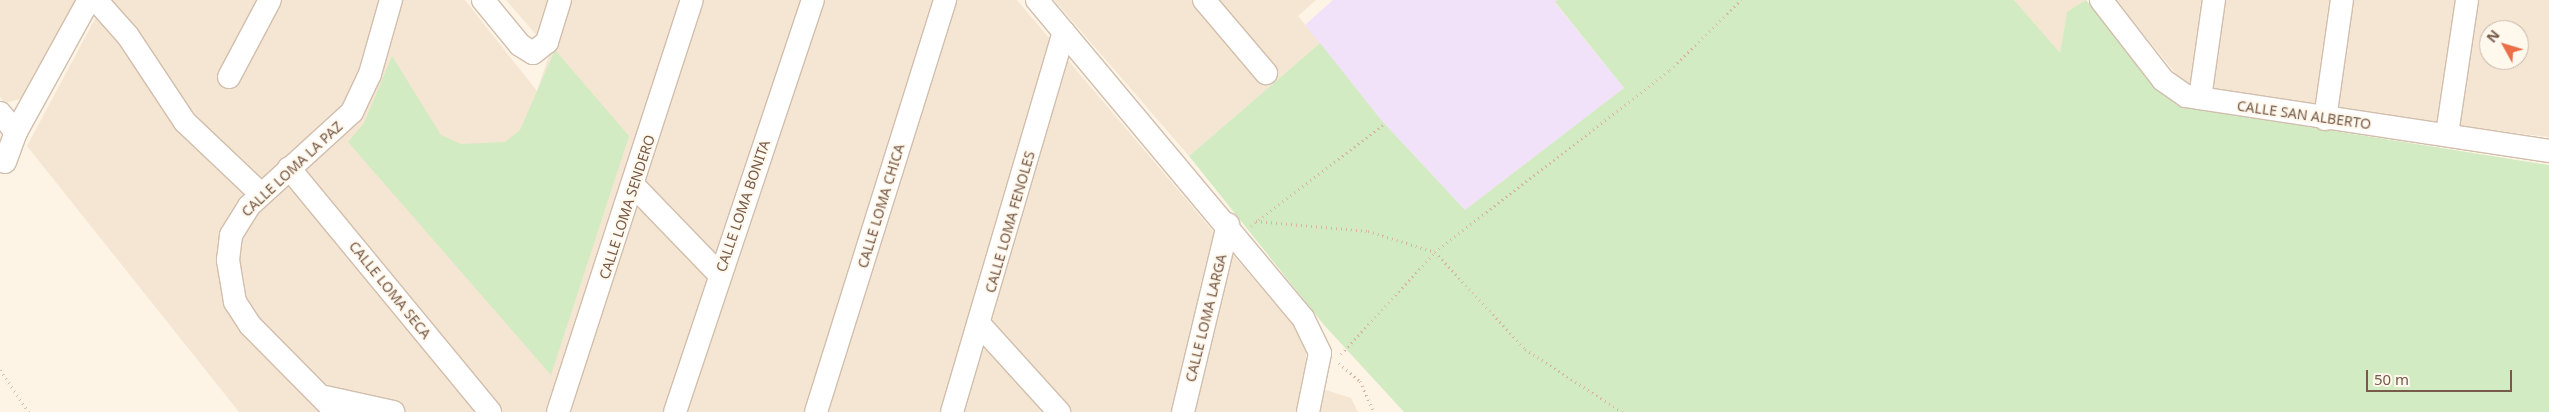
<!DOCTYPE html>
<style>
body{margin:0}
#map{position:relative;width:2549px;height:412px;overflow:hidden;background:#fdf4e5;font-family:"Noto Sans",sans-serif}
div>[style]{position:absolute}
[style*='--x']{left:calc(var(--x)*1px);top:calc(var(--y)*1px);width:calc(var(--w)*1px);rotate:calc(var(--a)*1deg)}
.residential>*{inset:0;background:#f5e6d3}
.education>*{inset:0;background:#f1e1f9}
.green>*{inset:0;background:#d2ebc2}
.path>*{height:3px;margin-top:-1.5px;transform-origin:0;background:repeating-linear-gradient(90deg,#d8b69e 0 1px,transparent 0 5px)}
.roads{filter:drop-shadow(1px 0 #d1bead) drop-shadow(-1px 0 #d1bead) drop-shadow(0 1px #d1bead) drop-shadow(0 -1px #d1bead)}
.minor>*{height:22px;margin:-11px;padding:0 11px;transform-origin:11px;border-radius:11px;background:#fff}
span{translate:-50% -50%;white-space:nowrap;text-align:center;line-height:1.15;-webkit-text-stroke:4px #fff8ec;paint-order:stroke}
.street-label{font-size:14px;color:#775a49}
.north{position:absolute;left:2479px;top:20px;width:50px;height:50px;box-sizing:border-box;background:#fff8ec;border:1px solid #c9b9ab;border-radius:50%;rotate:309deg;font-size:14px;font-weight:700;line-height:20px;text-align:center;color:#775a49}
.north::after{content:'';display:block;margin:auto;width:18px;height:22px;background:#eb6f46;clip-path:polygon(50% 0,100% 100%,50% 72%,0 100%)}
.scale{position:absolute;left:2366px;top:370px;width:146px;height:22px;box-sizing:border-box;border:2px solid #775a49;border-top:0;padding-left:6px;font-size:15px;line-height:18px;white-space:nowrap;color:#775a49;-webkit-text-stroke:4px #fff8ec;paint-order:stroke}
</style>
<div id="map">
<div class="residential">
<i style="clip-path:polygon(0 0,78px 0,24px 98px,5px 103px,0 97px)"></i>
<i style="clip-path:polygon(105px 0,465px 0,537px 91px,568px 0,1017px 0,1307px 342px,1304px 383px,1351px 398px,1358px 412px,239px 412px,27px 146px)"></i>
<i style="clip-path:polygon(506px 0,550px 0,538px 37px)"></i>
<i style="clip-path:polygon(1054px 0,1316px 0,1298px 16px,1320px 43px,1189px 156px)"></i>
<i style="clip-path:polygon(2014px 0,2086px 0,2067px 13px,2060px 54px)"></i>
<i style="clip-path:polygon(evenodd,2116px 0,2549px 0,2549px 137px,2339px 111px,2184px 84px,2116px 0,2489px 30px,2519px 30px,2519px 60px,2489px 60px,2489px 30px)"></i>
</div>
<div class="education">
<i style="clip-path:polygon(1333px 0,1558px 0,1555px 3px,1624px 88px,1465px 210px,1382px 121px,1305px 25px)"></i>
</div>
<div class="green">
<i style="clip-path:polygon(1558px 0,2014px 0,2060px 53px,2067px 12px,2086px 0,2151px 82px,2178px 106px,2549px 165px,2549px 412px,1404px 412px,1324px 325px,1189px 156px,1320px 43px,1382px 121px,1465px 210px,1624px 88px,1555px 2px)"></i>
<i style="clip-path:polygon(555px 50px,629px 136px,551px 375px,348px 142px,364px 123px,392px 56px,441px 135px,461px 144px,505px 142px,520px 130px)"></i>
</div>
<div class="path">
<i style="--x:1256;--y:221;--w:112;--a:5.1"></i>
<i style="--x:1368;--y:231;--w:70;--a:17.4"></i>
<i style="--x:1435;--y:252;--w:132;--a:47.1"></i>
<i style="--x:1525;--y:349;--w:116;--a:33"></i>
<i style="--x:1251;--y:226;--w:166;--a:-37.4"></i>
<i style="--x:1341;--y:354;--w:139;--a:-47.3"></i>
<i style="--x:1435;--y:252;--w:297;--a:-37.8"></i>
<i style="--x:1670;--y:70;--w:100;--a:-44.6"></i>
<i style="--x:1339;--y:363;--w:28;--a:41"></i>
<i style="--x:1360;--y:381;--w:34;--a:66"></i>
<i style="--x:0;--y:370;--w:51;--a:55.4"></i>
</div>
<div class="roads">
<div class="minor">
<i style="--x:96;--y:0;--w:48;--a:48.4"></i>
<i style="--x:128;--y:36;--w:103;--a:56.5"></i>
<i style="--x:185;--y:122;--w:105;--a:43.5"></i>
<i style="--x:483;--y:0;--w:58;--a:50.6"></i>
<i style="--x:520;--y:45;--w:15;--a:32"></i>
<i style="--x:533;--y:53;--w:18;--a:-38"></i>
<i style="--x:547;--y:42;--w:44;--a:-72.8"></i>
<i style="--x:1037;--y:0;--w:415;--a:50.1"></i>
<i style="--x:1303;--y:318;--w:39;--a:64"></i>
<i style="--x:1320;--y:353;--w:60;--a:101.5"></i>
<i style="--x:1204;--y:0;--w:96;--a:49.7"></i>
<i style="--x:2101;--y:0;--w:101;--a:52.2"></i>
<i style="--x:2163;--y:80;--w:28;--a:35"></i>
<i style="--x:2186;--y:96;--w:367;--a:8.6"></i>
<i style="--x:229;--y:77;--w:87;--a:-62"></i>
<i style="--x:2200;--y:98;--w:99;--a:-81.9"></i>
<i style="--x:0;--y:113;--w:25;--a:50"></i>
<i style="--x:2325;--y:119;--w:120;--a:-81.9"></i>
<i style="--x:2447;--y:134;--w:135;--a:-81.5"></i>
<i style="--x:5;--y:162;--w:32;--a:-70"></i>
<i style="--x:16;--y:132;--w:151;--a:-61.1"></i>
<i style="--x:289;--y:168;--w:316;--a:50.5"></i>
<i style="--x:635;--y:187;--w:122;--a:46"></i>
<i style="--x:980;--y:325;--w:118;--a:47.8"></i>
<i style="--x:325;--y:397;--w:70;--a:12.4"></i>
<i style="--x:336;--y:412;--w:122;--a:-134.7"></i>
<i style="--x:250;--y:325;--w:27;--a:-123"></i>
<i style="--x:235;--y:302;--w:43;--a:-99.5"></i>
<i style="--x:228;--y:260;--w:25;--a:-83"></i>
<i style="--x:231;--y:235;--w:34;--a:-58"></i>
<i style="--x:249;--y:206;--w:139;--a:-42.4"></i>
<i style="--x:352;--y:112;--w:42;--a:-64.7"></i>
<i style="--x:370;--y:74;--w:77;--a:-74.2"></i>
<i style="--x:558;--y:412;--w:433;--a:-72"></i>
<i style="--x:675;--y:412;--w:434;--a:-71.5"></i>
<i style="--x:816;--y:412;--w:432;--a:-72.6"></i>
<i style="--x:952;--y:412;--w:396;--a:-73.6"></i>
<i style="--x:1183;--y:412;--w:193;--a:-76.5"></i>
</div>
</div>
<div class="street-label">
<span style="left:2304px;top:115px;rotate:8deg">CALLE SAN ALBERTO</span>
<span style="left:292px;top:169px;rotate:-43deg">CALLE LOMA LA PAZ</span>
<span style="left:743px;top:206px;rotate:-71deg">CALLE LOMA BONITA</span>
<span style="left:881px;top:206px;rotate:-73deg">CALLE LOMA CHICA</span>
<span style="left:627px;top:207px;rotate:-72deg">CALLE LOMA SENDERO</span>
<span style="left:1010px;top:222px;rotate:-74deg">CALLE LOMA FENOLES</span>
<span style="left:390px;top:290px;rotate:51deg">CALLE LOMA SECA</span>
<span style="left:1206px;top:318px;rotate:-76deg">CALLE LOMA LARGA</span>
</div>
<div class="north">N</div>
<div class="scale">50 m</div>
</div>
